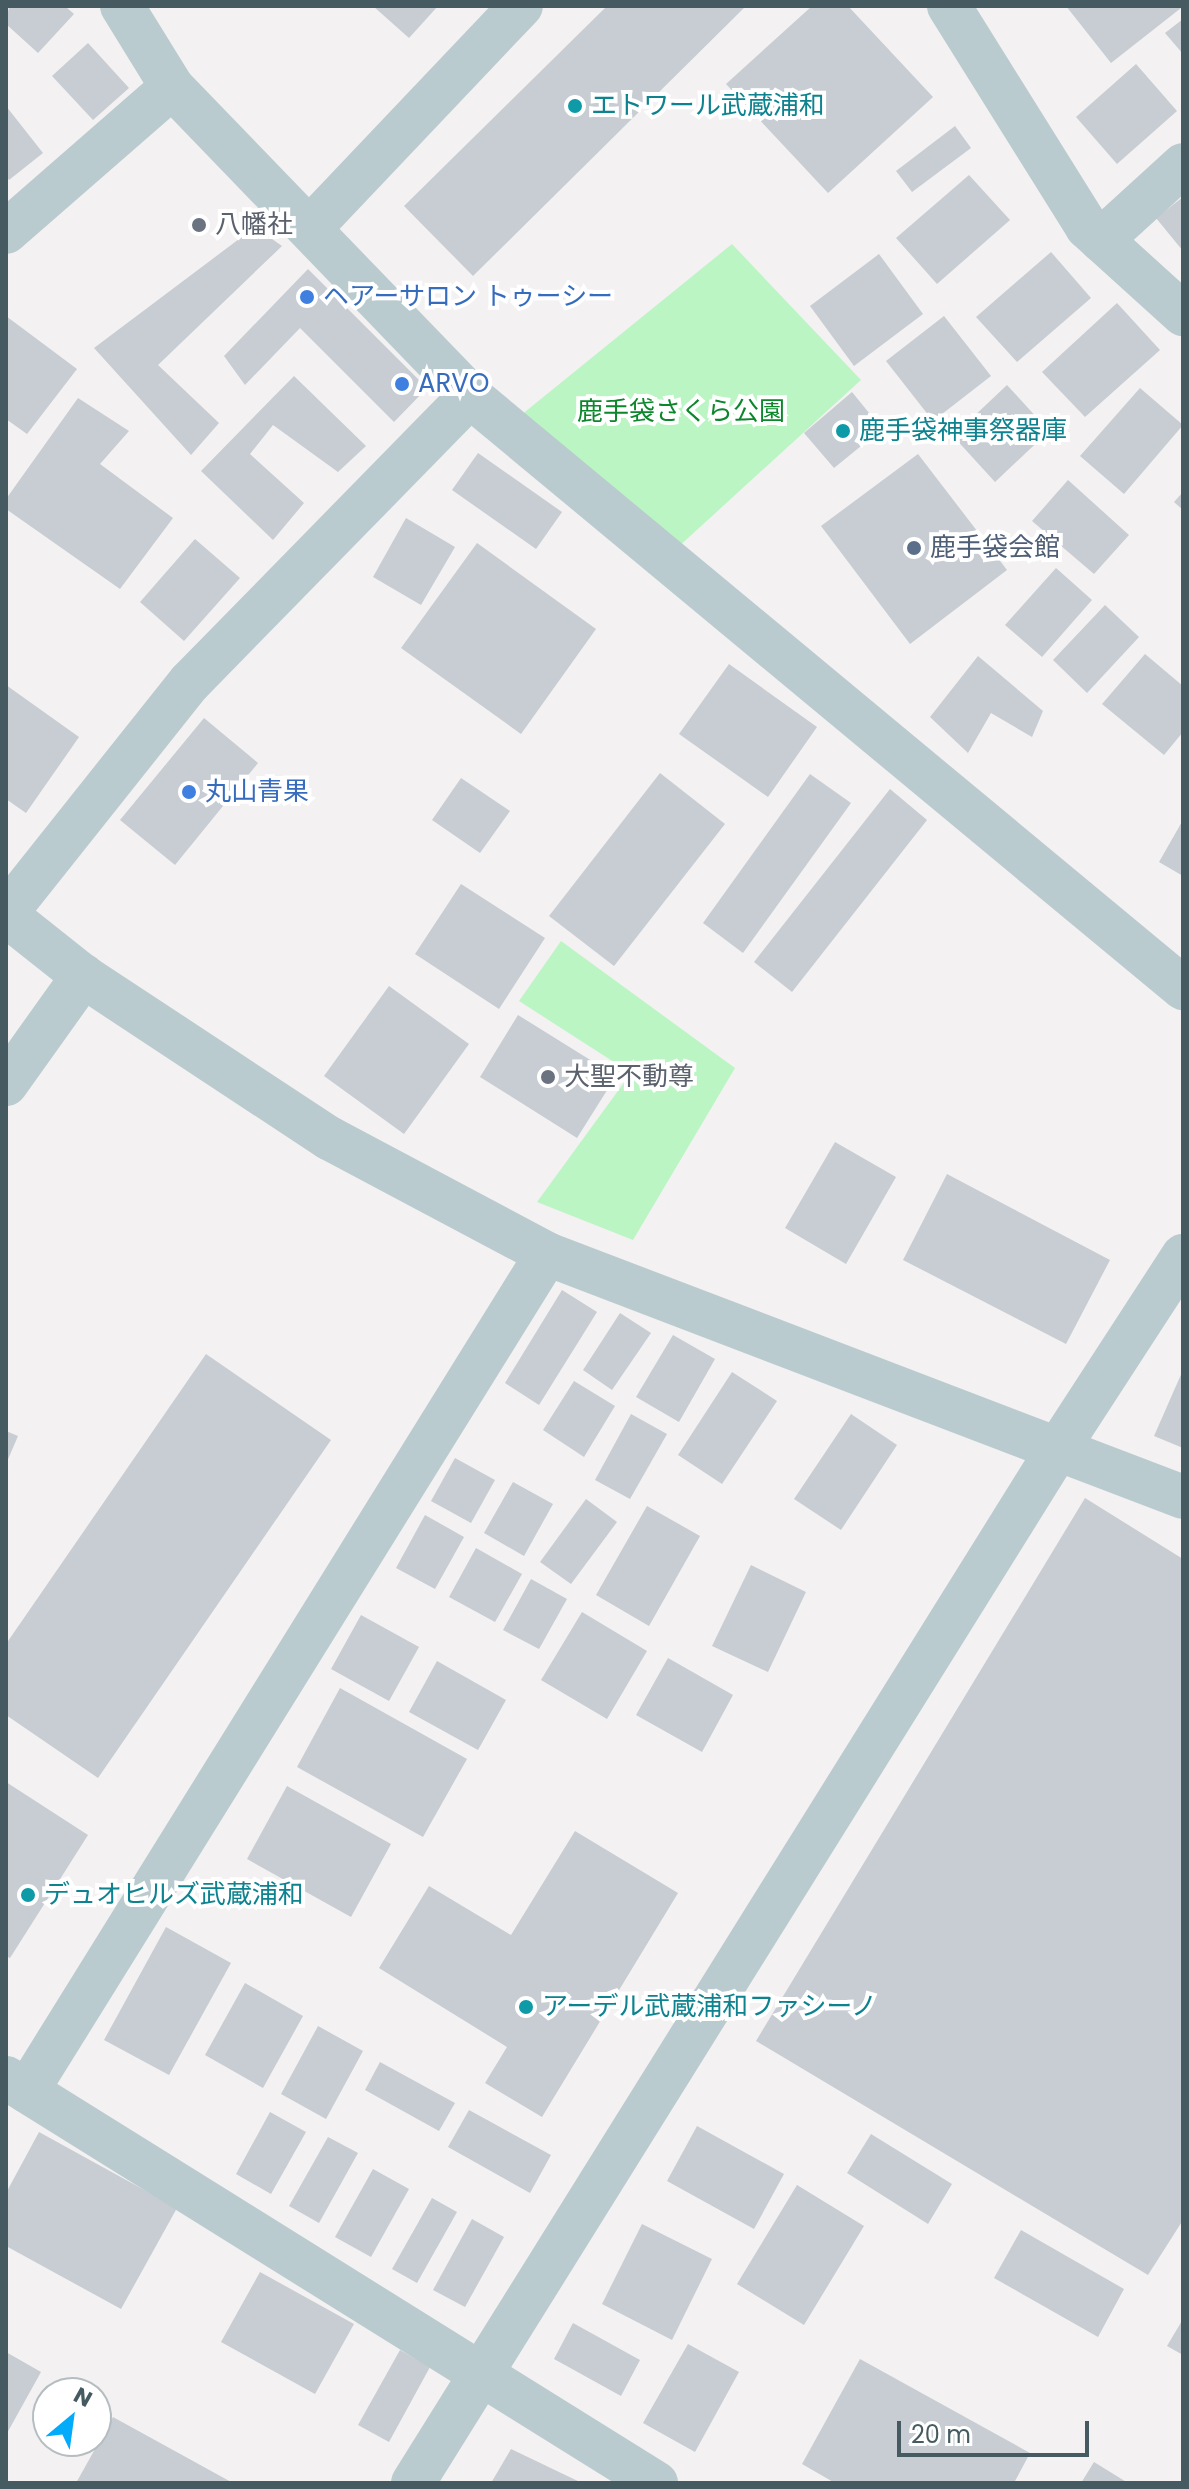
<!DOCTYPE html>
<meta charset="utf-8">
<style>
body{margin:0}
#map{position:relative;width:1189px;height:2489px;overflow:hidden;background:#f3f1f1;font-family:Poppins,"Noto Sans JP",sans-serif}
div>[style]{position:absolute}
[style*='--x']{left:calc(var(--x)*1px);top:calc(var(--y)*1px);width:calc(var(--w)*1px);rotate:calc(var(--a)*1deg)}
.green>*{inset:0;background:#bbf5c4}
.building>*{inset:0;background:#c7cdd2}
.minor>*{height:44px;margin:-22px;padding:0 22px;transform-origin:22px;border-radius:22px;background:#bacbcf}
.tertiary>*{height:44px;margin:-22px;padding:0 22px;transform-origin:22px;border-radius:22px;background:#bacbcf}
.dots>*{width:22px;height:22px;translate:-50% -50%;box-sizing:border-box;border:4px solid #fff;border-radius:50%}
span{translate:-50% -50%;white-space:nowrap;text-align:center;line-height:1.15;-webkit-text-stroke:8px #fff;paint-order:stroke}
.culture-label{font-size:26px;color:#0d838f}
.left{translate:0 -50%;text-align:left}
.worship-label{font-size:26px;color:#5b616d}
.shop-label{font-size:26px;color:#366cbe}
.park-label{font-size:26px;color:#0c872c}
.service-label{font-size:26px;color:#4e5e75}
.frame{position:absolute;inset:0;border:8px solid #465b61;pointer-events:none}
.north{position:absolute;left:32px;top:2377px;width:80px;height:80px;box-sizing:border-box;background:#fff;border:2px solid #b5bdc0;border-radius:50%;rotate:29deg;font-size:22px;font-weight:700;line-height:32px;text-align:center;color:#465b61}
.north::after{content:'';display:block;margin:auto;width:28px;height:36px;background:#03abfb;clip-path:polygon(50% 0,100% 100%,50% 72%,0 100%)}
.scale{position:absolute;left:897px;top:2421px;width:192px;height:36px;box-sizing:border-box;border:4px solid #465b61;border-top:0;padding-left:10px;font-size:24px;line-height:28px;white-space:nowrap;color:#465b61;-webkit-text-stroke:6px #fff;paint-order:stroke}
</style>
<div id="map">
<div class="green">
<i style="clip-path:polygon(732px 244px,861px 380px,676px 549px,515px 420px)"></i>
<i style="clip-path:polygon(561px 941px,735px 1068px,633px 1240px,537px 1202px,631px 1073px,519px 1001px)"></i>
</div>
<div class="building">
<i style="clip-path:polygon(9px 6px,65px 6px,74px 14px,38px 53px,6px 24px)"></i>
<i style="clip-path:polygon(373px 6px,438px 6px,409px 38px)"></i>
<i style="clip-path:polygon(607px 6px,746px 6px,473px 276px,404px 206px)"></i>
<i style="clip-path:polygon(812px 6px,848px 6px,933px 97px,828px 193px,726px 84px)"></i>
<i style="clip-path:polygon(1066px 6px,1179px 6px,1181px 8px,1111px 63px)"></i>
<i style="clip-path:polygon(1183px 19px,1183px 54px,1165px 33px)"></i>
<i style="clip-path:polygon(88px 43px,129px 88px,93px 120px,52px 76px)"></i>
<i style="clip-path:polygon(1136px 64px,1177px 111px,1117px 164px,1076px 117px)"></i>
<i style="clip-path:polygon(6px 106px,43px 153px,9px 180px,6px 176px)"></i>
<i style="clip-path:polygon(955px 126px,971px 148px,912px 192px,896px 171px)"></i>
<i style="clip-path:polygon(969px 175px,1010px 220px,937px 284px,896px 238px)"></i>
<i style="clip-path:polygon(1183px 197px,1183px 251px,1156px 218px)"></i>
<i style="clip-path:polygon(255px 227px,282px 246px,158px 365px,219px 423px,191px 455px,94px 348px)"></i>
<i style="clip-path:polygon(1051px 252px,1091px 298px,1017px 362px,976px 317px)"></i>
<i style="clip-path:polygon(879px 254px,923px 314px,854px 366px,810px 306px)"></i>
<i style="clip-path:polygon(308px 269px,427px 388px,394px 422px,300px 328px,245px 385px,224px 356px)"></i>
<i style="clip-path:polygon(1117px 303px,1160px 350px,1085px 417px,1042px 372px)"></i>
<i style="clip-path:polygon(6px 316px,77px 369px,27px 434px,6px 419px)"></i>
<i style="clip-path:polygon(944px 316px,991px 376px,933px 421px,886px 361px)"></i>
<i style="clip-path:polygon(294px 376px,366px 446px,338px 472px,273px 425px,250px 454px,304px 503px,273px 540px,201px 471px)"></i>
<i style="clip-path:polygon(1007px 385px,1049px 431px,995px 482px,953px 436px)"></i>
<i style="clip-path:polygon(1140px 388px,1183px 425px,1124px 494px,1080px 456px)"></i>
<i style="clip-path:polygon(852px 392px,882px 429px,834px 468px,804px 433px)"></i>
<i style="clip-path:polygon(78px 398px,129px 431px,100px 464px,173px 518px,120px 589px,6px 509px,6px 499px)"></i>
<i style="clip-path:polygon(478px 453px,562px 512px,536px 549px,452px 490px)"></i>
<i style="clip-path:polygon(918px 454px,1007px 570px,910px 644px,821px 526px)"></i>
<i style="clip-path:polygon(1068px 480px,1129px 535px,1094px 574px,1032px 521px)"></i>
<i style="clip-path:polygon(1183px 492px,1183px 510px,1174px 502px)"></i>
<i style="clip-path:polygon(406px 518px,455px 547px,421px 605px,373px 577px)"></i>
<i style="clip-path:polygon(195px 539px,240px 578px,184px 641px,140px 602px)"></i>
<i style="clip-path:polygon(477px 543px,596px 629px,521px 734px,401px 648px)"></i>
<i style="clip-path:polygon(1056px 568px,1092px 600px,1042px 657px,1005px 625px)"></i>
<i style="clip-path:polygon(1105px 605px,1139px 637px,1087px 693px,1053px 660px)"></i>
<i style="clip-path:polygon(1145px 654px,1183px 686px,1183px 732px,1164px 755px,1102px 704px)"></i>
<i style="clip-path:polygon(978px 656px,1043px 711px,1032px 737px,991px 713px,968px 753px,930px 717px)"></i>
<i style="clip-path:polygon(729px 664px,817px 727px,768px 797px,679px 734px)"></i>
<i style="clip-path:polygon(6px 685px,79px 737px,26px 813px,6px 799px)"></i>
<i style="clip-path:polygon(204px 718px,258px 763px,175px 865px,120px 820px)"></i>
<i style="clip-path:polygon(660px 773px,725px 824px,614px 966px,549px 916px)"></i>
<i style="clip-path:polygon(810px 774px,851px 803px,743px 953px,703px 923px)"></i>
<i style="clip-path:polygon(461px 778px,510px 811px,480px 853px,432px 820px)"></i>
<i style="clip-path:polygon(890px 789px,927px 820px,792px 992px,754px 962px)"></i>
<i style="clip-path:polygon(1183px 820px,1183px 876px,1159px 862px)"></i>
<i style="clip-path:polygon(461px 884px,545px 938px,499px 1009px,415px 954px)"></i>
<i style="clip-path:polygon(389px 986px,469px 1044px,404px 1134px,324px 1076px)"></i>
<i style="clip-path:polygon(518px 1015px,616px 1076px,577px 1138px,480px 1077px)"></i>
<i style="clip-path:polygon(835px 1142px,896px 1177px,846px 1264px,785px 1228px)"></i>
<i style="clip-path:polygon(947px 1174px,1110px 1260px,1066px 1344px,903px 1260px)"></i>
<i style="clip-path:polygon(562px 1290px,597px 1312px,539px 1405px,505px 1383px)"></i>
<i style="clip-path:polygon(620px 1313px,651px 1333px,612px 1390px,583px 1370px)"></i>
<i style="clip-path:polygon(673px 1335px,715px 1359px,679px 1422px,636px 1397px)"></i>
<i style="clip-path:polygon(206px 1354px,331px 1440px,98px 1778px,6px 1715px,6px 1644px)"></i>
<i style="clip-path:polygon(1183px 1370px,1183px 1448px,1154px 1436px)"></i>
<i style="clip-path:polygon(732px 1372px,777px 1401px,722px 1484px,678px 1455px)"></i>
<i style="clip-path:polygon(574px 1381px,615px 1406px,584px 1457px,543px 1430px)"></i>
<i style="clip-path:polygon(631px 1414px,667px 1434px,630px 1499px,595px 1480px)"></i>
<i style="clip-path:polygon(851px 1414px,897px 1445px,841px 1530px,794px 1499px)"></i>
<i style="clip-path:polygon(6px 1431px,18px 1436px,6px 1464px)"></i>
<i style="clip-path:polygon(455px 1458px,495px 1480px,471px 1523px,431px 1501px)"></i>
<i style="clip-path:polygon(513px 1482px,553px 1504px,524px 1556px,484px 1533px)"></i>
<i style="clip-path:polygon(1085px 1498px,1183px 1559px,1183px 2220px,1148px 2275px,756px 2041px)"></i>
<i style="clip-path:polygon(586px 1499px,617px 1522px,571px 1584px,540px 1562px)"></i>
<i style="clip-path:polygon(647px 1506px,700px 1536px,649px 1626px,596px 1595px)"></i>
<i style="clip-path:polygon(425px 1515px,464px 1537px,435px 1589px,396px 1568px)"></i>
<i style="clip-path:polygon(476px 1548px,522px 1574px,495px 1622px,449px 1597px)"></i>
<i style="clip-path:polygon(751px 1565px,806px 1592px,768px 1672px,712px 1646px)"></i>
<i style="clip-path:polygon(531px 1579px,567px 1599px,539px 1649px,503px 1630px)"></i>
<i style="clip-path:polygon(582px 1612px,647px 1651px,607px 1719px,541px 1680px)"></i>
<i style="clip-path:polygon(361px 1615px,419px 1647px,389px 1701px,331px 1669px)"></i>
<i style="clip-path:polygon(668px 1658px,733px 1695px,702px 1752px,636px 1715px)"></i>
<i style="clip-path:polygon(437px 1661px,506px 1700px,478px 1750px,409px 1712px)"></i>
<i style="clip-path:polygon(340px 1688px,467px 1759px,423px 1837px,297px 1767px)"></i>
<i style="clip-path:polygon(6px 1782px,88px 1835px,10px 1958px,6px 1956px)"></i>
<i style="clip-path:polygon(287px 1786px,391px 1844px,351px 1917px,247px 1859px)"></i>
<i style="clip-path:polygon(575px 1831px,678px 1893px,542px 2117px,485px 2083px,507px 2047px,379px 1968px,429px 1886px,511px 1935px)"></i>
<i style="clip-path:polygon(166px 1927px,231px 1963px,169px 2075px,104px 2040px)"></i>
<i style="clip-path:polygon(245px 1983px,303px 2016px,263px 2088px,205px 2055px)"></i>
<i style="clip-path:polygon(318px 2026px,363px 2051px,326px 2119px,281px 2094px)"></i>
<i style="clip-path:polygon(380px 2062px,455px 2103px,439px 2131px,365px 2090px)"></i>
<i style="clip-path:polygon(469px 2110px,551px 2155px,530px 2193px,448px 2147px)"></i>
<i style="clip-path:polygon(270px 2112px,306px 2132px,271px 2194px,236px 2174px)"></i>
<i style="clip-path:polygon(697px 2126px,784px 2174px,754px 2229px,667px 2181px)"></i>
<i style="clip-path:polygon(39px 2132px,177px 2208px,121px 2309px,6px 2246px,6px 2193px)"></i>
<i style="clip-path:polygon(871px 2134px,952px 2184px,928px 2224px,847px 2173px)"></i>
<i style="clip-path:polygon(328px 2137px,358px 2153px,319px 2223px,289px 2206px)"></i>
<i style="clip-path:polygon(373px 2169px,409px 2189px,371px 2257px,335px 2237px)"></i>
<i style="clip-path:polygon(797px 2185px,864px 2226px,804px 2325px,737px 2284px)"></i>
<i style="clip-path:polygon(432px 2198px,457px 2212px,417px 2283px,392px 2269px)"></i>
<i style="clip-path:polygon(472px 2219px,504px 2237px,465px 2307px,433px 2290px)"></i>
<i style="clip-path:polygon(642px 2224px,712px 2259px,672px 2340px,602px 2304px)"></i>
<i style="clip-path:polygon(1021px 2230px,1124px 2289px,1098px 2337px,994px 2278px)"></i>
<i style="clip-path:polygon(260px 2272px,354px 2324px,315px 2394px,221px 2342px)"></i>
<i style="clip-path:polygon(1183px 2319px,1183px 2355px,1167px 2346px)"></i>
<i style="clip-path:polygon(573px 2323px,640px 2360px,621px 2396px,554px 2359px)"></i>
<i style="clip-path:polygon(688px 2344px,739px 2372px,695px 2452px,643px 2423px)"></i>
<i style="clip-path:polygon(400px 2350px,430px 2367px,389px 2442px,358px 2425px)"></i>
<i style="clip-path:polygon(6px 2352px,41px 2372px,6px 2435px)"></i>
<i style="clip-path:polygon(860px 2359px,1030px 2453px,1014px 2483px,835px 2483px,802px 2464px)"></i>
<i style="clip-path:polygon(66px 2379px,92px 2393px,58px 2393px)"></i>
<i style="clip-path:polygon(96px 2395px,106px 2401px,96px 2419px)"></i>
<i style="clip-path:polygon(113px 2417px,233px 2483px,76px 2483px)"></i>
<i style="clip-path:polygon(511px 2449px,582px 2483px,491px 2483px)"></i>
<i style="clip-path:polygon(1094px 2462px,1128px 2483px,1081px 2483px)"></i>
</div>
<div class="minor">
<i style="--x:122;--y:6;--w:95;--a:58.3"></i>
<i style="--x:172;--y:87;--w:429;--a:46"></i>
<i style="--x:470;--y:396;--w:927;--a:39.7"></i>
<i style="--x:949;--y:6;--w:261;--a:58"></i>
<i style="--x:1087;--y:227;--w:130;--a:42.2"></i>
<i style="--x:311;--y:227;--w:305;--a:-46.5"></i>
<i style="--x:6;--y:232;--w:220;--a:-41.1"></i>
<i style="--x:1101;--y:240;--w:111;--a:-42.4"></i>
<i style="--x:6;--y:913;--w:295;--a:-51.5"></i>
<i style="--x:190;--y:682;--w:400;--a:-45.6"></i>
<i style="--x:6;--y:915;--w:98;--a:38.4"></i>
<i style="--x:83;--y:976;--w:295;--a:33.4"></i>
<i style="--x:329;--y:1138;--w:247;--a:28"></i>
<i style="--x:547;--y:1254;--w:681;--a:20.91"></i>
<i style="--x:6;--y:1084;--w:133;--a:-54.5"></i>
<i style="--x:1059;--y:1447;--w:228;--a:-57"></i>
<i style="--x:6;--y:2078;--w:766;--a:31.93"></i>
<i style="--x:27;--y:2091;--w:985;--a:-58.15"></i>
</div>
<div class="tertiary">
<i style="--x:413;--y:2483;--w:1221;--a:-58.05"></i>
</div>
<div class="dots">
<i style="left:575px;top:106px;background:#0f9aa8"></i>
<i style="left:199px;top:225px;background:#6b7280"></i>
<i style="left:307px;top:297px;background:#3f7fe0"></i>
<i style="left:402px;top:384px;background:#3f7fe0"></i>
<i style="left:843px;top:431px;background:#0f9aa8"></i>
<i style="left:914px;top:548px;background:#5c6f8a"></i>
<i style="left:189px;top:792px;background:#3f7fe0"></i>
<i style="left:548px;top:1077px;background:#6b7280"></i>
<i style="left:28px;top:1895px;background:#0f9aa8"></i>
<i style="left:526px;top:2007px;background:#0f9aa8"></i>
</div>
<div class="culture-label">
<span class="left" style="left:591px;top:106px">エトワール武蔵浦和</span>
<span class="left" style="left:859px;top:431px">鹿手袋神事祭器庫</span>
<span class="left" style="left:44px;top:1895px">デュオヒルズ武蔵浦和</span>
<span class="left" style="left:542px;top:2007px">アーデル武蔵浦和ファシーノ</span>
</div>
<div class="worship-label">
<span class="left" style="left:215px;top:225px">八幡社</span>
<span class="left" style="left:564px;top:1077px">大聖不動尊</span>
</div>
<div class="shop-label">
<span class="left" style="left:323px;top:297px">ヘアーサロン トゥーシー</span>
<span class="left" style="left:418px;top:384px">ARVO</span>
<span class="left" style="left:205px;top:792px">丸山青果</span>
</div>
<div class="park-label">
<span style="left:681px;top:412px">鹿手袋さくら公園</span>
</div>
<div class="service-label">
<span class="left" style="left:930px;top:548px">鹿手袋会館</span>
</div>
<div class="frame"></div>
<div class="north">N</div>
<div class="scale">20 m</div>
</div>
